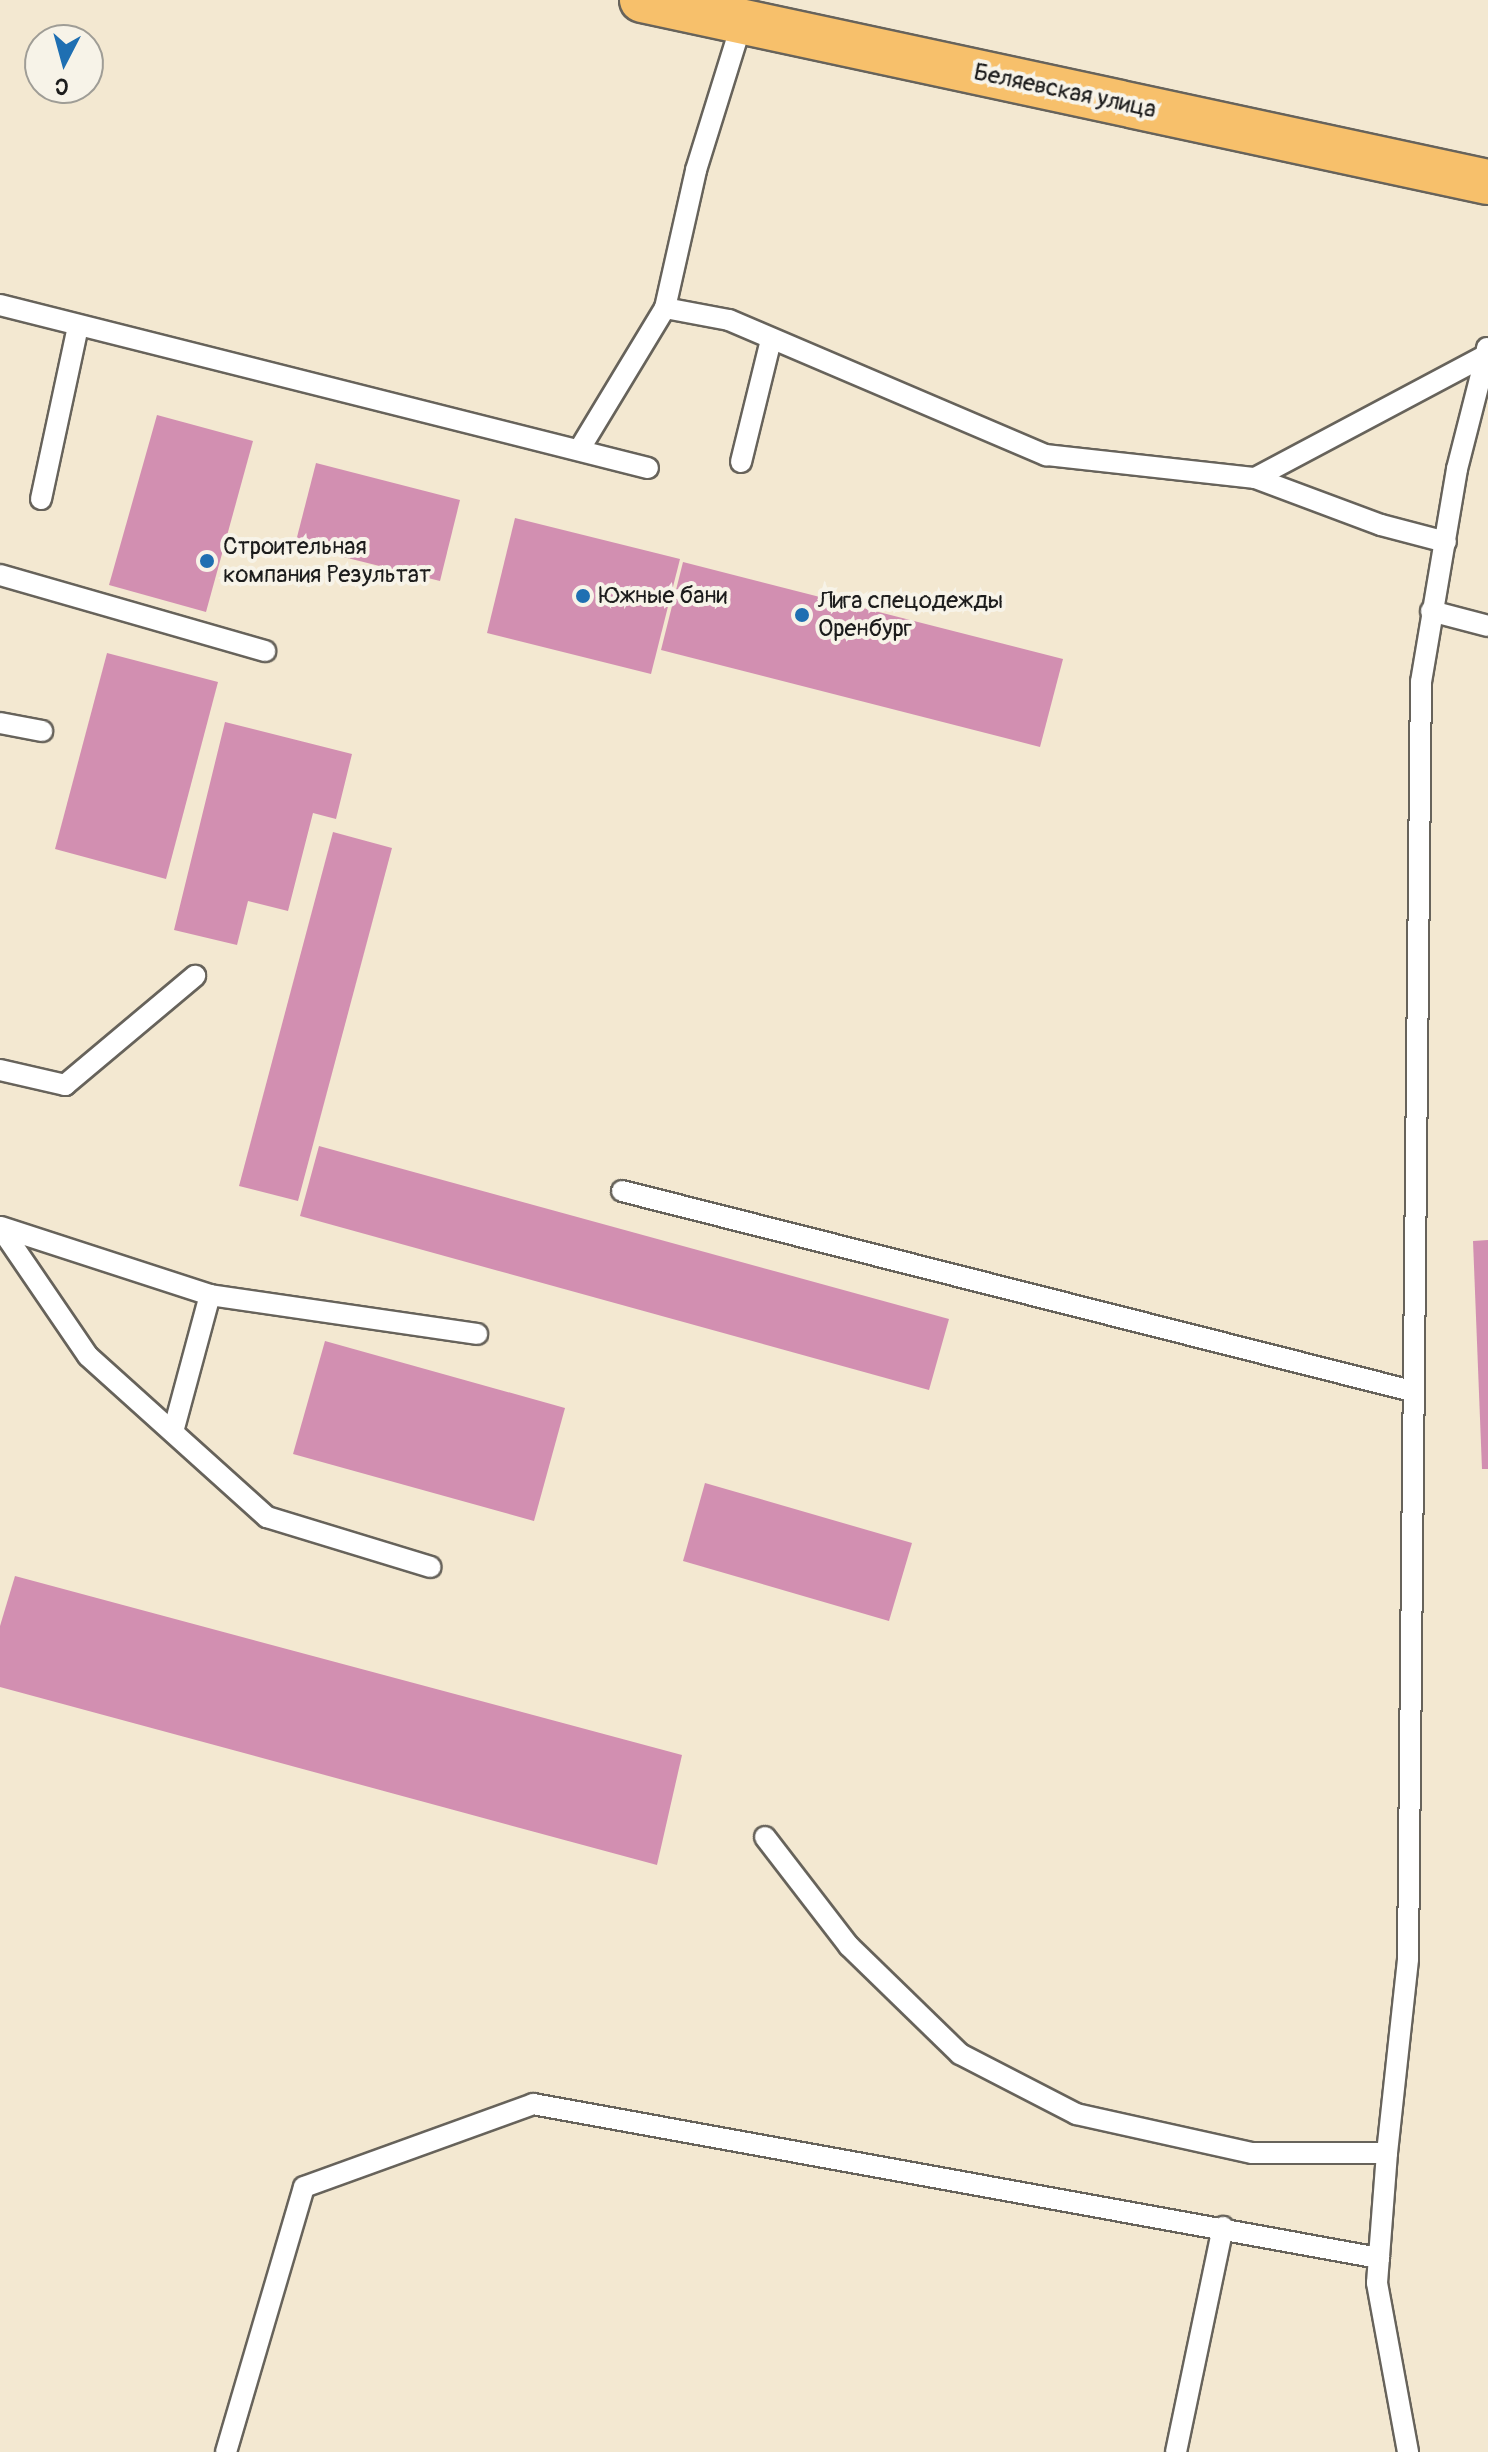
<!DOCTYPE html>
<meta charset="utf-8">
<style>
body{margin:0}
#map{position:relative;width:1488px;height:2452px;overflow:hidden;background:#f3e8d1;font-family:Pangolin,sans-serif}
div>[style]{position:absolute}
[style*='--x']{left:calc(var(--x)*1px);top:calc(var(--y)*1px);width:calc(var(--w)*1px);rotate:calc(var(--a)*1deg)}
.building>*{inset:0;background:#d28fb1}
.roads{filter:drop-shadow(2px 0 #67635b) drop-shadow(-2px 0 #67635b) drop-shadow(0 2px #67635b) drop-shadow(0 -2px #67635b)}
.service>*{height:20px;margin:-10px;padding:0 10px;transform-origin:10px;border-radius:10px;background:#fff}
.primary>*{height:44px;margin:-22px;padding:0 22px;transform-origin:22px;border-radius:22px;background:#f7c06b}
.dots>*{width:22px;height:22px;translate:-50% -50%;box-sizing:border-box;border:4px solid #f7f3e8;border-radius:50%}
span{translate:-50% -50%;white-space:nowrap;text-align:center;line-height:1.15;-webkit-text-stroke:8px #f7f3e8;paint-order:stroke}
.street-label{font-size:24px;color:#1c1c1c}
.poi-label{font-size:24px;color:#1c1c1c}
.left{translate:0 -50%;text-align:left}
.north{position:absolute;left:24px;top:24px;width:80px;height:80px;box-sizing:border-box;background:#f7f3e8;border:2px solid #9f9d96;border-radius:50%;rotate:186deg;font-size:22px;font-weight:700;line-height:32px;text-align:center;color:#1c1c1c}
.north::after{content:'';display:block;margin:auto;width:28px;height:36px;background:#1f6fb2;clip-path:polygon(50% 0,100% 100%,50% 72%,0 100%)}
</style>
<div id="map">
<div class="building">
<i style="clip-path:polygon(157px 415px,253px 441px,206px 612px,109px 585px)"></i>
<i style="clip-path:polygon(316px 463px,460px 500px,440px 581px,295px 545px)"></i>
<i style="clip-path:polygon(515px 518px,680px 559px,651px 674px,487px 633px)"></i>
<i style="clip-path:polygon(683px 562px,1063px 659px,1040px 747px,661px 650px)"></i>
<i style="clip-path:polygon(107px 653px,218px 682px,166px 879px,55px 849px)"></i>
<i style="clip-path:polygon(225px 722px,352px 754px,336px 819px,313px 813px,288px 911px,248px 901px,237px 945px,174px 930px)"></i>
<i style="clip-path:polygon(333px 832px,392px 848px,298px 1201px,239px 1186px)"></i>
<i style="clip-path:polygon(319px 1146px,949px 1319px,929px 1390px,300px 1216px)"></i>
<i style="clip-path:polygon(1488px 1240px,1488px 1469px,1482px 1469px,1473px 1241px)"></i>
<i style="clip-path:polygon(325px 1341px,565px 1408px,534px 1521px,293px 1454px)"></i>
<i style="clip-path:polygon(705px 1483px,912px 1543px,889px 1621px,683px 1561px)"></i>
<i style="clip-path:polygon(15px 1576px,682px 1755px,657px 1865px,0 1687px,0 1626px)"></i>
</div>
<div class="roads">
<div class="service">
<i style="--x:0;--y:305;--w:668;--a:14.12"></i>
<i style="--x:665;--y:308;--w:65;--a:10.6"></i>
<i style="--x:729;--y:320;--w:345;--a:23.1"></i>
<i style="--x:1046;--y:455;--w:210;--a:6.3"></i>
<i style="--x:1255;--y:478;--w:262;--a:-28"></i>
<i style="--x:1486;--y:355;--w:7;--a:-82"></i>
<i style="--x:579;--y:450;--w:166;--a:-58.8"></i>
<i style="--x:665;--y:308;--w:141;--a:-77.3"></i>
<i style="--x:696;--y:170;--w:155;--a:-72.7"></i>
<i style="--x:741;--y:462;--w:126;--a:-76.2"></i>
<i style="--x:1255;--y:478;--w:134;--a:20.5"></i>
<i style="--x:1381;--y:525;--w:67;--a:14.7"></i>
<i style="--x:41;--y:499;--w:177;--a:-77.9"></i>
<i style="--x:0;--y:575;--w:276;--a:16"></i>
<i style="--x:1431;--y:611;--w:59;--a:14.7"></i>
<i style="--x:0;--y:723;--w:43;--a:10.8"></i>
<i style="--x:0;--y:1070;--w:67;--a:13"></i>
<i style="--x:65;--y:1085;--w:170;--a:-40"></i>
<i style="--x:622;--y:1191;--w:815;--a:14.21"></i>
<i style="--x:0;--y:1227;--w:156;--a:55.7"></i>
<i style="--x:88;--y:1356;--w:241;--a:42"></i>
<i style="--x:267;--y:1517;--w:171;--a:17"></i>
<i style="--x:1;--y:1227;--w:220;--a:18"></i>
<i style="--x:173;--y:1432;--w:142;--a:-74.9"></i>
<i style="--x:210;--y:1295;--w:270;--a:8.3"></i>
<i style="--x:765;--y:1837;--w:138;--a:52.4"></i>
<i style="--x:849;--y:1946;--w:155;--a:44.2"></i>
<i style="--x:960;--y:2054;--w:131;--a:27.3"></i>
<i style="--x:1076;--y:2114;--w:180;--a:12.5"></i>
<i style="--x:1252;--y:2153;--w:135;--a:0"></i>
<i style="--x:1387;--y:2153;--w:195;--a:-83.8"></i>
<i style="--x:1408;--y:1959;--w:1277;--a:-89.42"></i>
<i style="--x:1421;--y:682;--w:216;--a:-80.4"></i>
<i style="--x:1457;--y:469;--w:118;--a:-75.7"></i>
<i style="--x:1387;--y:2153;--w:130;--a:94.4"></i>
<i style="--x:1377;--y:2283;--w:172;--a:79.6"></i>
<i style="--x:226;--y:2452;--w:276;--a:-73.6"></i>
<i style="--x:304;--y:2187;--w:244;--a:-19.9"></i>
<i style="--x:533;--y:2104;--w:860;--a:10.32"></i>
<i style="--x:1176;--y:2452;--w:230;--a:-78.2"></i>
</div>
<div class="primary">
<i style="--x:642;--y:0;--w:865;--a:12.14"></i>
</div>
</div>
<div class="dots">
<i style="left:207px;top:561px;background:#1f6fb2"></i>
<i style="left:583px;top:596px;background:#1f6fb2"></i>
<i style="left:802px;top:615px;background:#1f6fb2"></i>
</div>
<div class="street-label">
<span style="left:1065px;top:91px;rotate:12deg">Беляевская улица</span>
</div>
<div class="poi-label">
<span class="left" style="left:223px;top:561px">Строительная<br>компания Результат</span>
<span class="left" style="left:599px;top:596px">Южные бани</span>
<span class="left" style="left:818px;top:615px">Лига спецодежды<br>Оренбург</span>
</div>
<div class="north">С</div>
</div>
